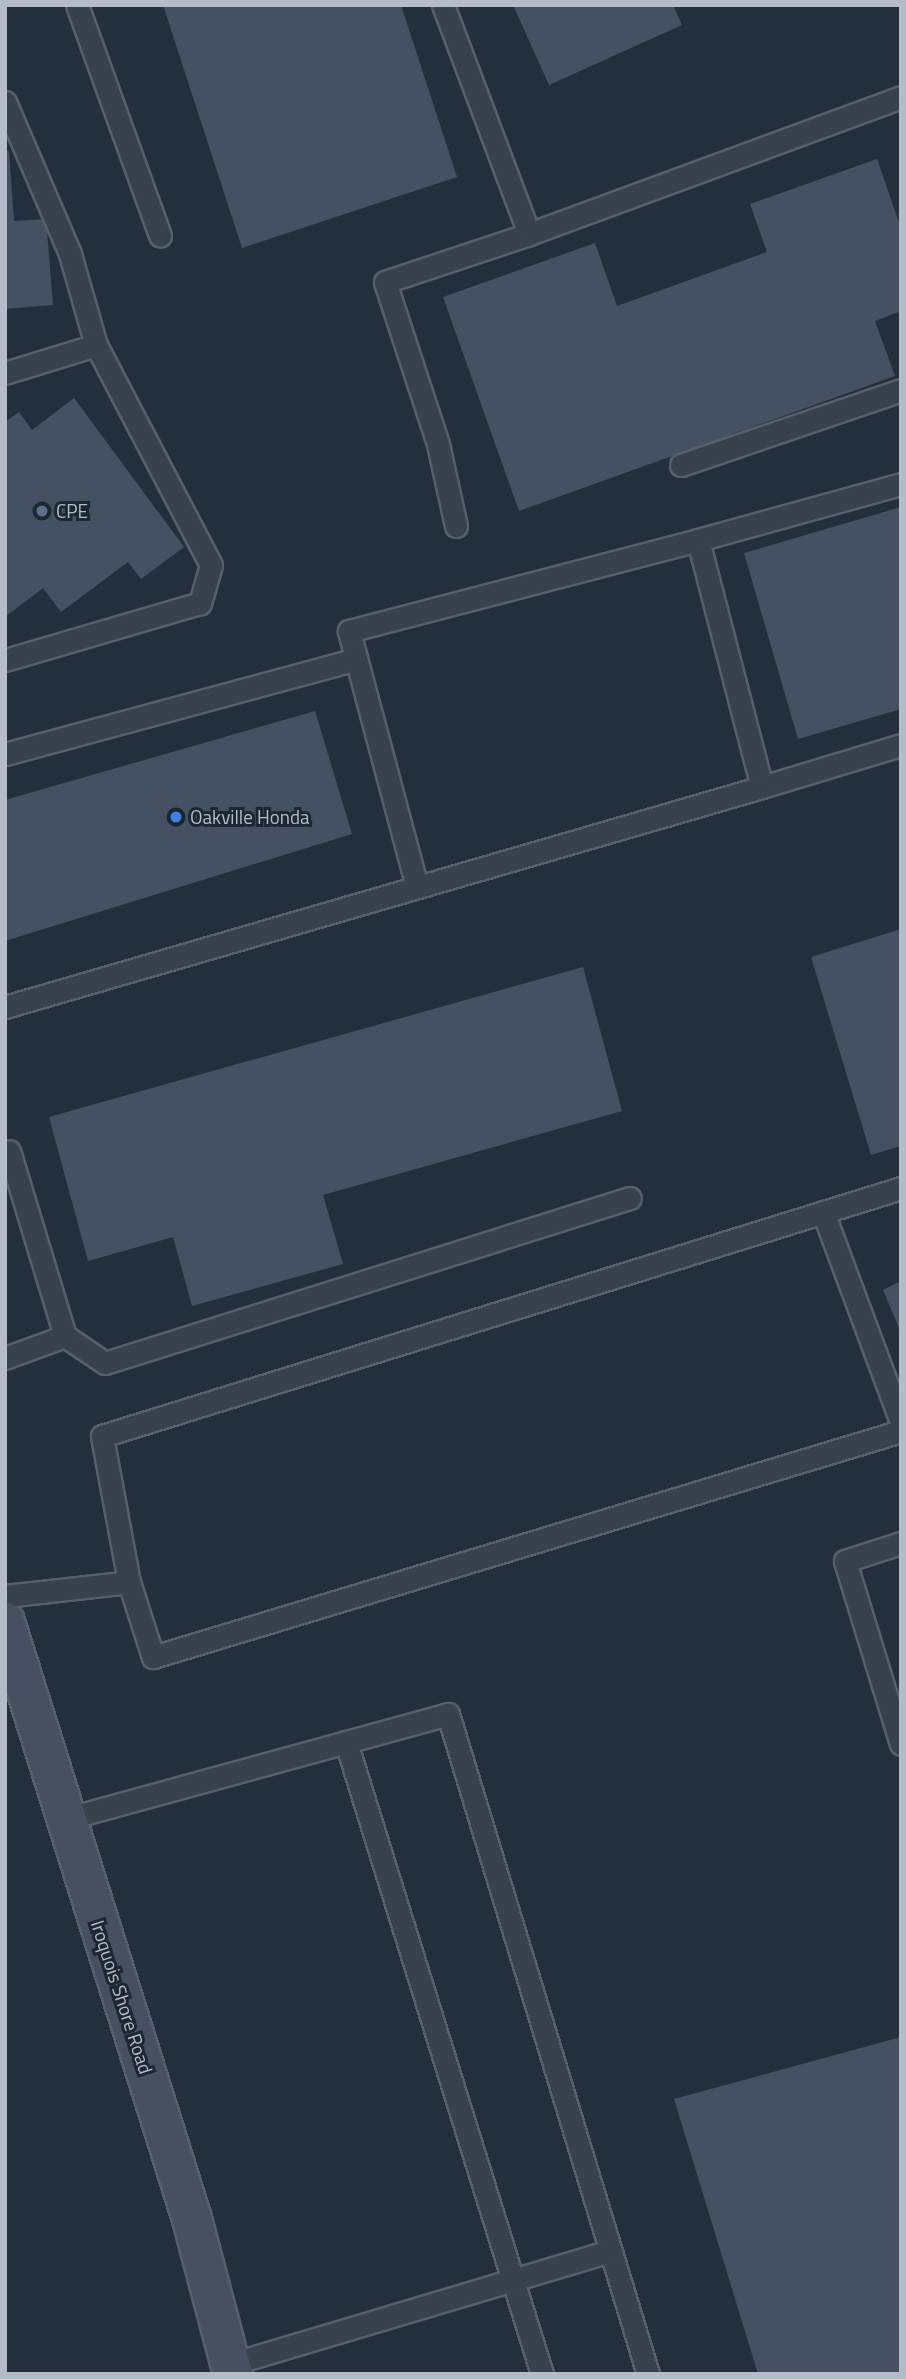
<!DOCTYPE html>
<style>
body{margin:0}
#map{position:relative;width:906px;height:2379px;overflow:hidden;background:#242f3e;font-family:"Titillium Web",sans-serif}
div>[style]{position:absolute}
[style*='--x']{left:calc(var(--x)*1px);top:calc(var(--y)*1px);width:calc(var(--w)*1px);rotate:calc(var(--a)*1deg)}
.building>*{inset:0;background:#455162}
.roads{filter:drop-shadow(2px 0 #565f6c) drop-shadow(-2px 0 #565f6c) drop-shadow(0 2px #565f6c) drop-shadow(0 -2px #565f6c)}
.lane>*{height:21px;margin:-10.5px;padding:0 10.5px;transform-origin:10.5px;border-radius:10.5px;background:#38414e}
.secondary>*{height:38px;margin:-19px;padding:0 19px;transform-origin:19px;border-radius:19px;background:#465061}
.dots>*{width:19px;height:19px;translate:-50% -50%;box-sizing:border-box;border:4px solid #1d2633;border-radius:50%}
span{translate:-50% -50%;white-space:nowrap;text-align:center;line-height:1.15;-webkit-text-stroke:6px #1d2633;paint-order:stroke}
.poi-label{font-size:19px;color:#b4bcc9}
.left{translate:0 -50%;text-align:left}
.street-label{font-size:19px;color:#b4bcc9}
.frame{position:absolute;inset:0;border:7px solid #b4bcc9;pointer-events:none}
</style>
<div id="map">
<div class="building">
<i style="clip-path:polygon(163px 5px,401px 5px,457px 177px,242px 248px)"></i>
<i style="clip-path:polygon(513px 5px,673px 5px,682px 25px,549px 85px)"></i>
<i style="clip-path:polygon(5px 151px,9px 151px,14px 221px,46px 219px,53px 305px,5px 309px)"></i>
<i style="clip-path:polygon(877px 159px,901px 228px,901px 311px,875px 321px,895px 376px,519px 511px,443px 297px,595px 243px,617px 306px,767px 252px,750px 204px)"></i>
<i style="clip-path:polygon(74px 398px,184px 547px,141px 579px,128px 562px,61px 612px,43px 588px,5px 617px,5px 422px,19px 412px,32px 430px)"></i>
<i style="clip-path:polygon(901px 507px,901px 709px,798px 739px,744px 553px)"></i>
<i style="clip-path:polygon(315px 711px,352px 834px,5px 941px,5px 800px)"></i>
<i style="clip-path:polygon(901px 929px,901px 1146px,871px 1155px,811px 957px)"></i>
<i style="clip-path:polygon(583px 967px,622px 1111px,323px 1195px,343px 1264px,192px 1306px,173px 1237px,88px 1261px,49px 1117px)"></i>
<i style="clip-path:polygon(901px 1281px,901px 1333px,883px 1290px)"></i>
<i style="clip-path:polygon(901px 2037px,901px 2374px,758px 2374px,674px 2099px)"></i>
</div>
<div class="roads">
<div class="lane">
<i style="--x:77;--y:5;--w:245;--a:70.2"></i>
<i style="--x:443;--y:5;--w:245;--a:69.4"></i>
<i style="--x:5;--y:102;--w:165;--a:66.8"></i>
<i style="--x:70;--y:254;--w:95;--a:74.1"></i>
<i style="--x:96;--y:345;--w:248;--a:62.4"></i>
<i style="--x:211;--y:565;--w:40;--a:106"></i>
<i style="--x:200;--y:603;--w:203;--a:163.7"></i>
<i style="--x:5;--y:373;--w:95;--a:-17.1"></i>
<i style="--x:681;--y:465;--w:232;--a:-18.8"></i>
<i style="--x:901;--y:484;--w:211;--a:164.6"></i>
<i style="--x:698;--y:540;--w:255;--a:75.5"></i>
<i style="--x:762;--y:787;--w:145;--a:-16.8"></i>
<i style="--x:456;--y:526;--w:84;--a:-102.4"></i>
<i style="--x:438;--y:444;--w:170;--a:-108.1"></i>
<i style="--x:385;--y:282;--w:152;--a:-18.4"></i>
<i style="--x:529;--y:234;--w:396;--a:-20.2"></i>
<i style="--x:5;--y:754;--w:364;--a:-15.1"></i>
<i style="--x:417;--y:887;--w:265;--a:-104.9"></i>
<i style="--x:349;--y:631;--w:361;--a:-14.6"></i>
<i style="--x:5;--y:1007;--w:788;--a:-16.2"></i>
<i style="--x:823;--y:1212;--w:224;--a:69.6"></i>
<i style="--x:65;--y:1336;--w:48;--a:34"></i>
<i style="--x:105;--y:1363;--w:550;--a:-17.45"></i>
<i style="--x:5;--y:1358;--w:64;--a:-20.1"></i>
<i style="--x:65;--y:1336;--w:193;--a:-106.8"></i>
<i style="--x:901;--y:1543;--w:59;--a:162.2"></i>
<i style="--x:845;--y:1561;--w:191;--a:73"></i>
<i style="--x:129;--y:1582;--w:148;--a:-100.5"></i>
<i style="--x:102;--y:1436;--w:837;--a:-17.24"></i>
<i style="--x:5;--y:1596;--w:125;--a:-6.4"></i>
<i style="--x:129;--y:1582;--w:79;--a:72.3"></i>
<i style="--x:153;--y:1657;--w:781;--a:-16.81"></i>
<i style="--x:346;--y:1742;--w:662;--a:72.77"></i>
<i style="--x:65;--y:1819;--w:397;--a:-15.3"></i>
<i style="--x:448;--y:1714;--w:690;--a:73.14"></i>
<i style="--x:231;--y:2364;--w:396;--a:-16.6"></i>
</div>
<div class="secondary">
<i style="--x:5;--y:1622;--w:626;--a:72.61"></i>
<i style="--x:192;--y:2219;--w:160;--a:75.2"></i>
</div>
</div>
<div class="dots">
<i style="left:42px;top:511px;background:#5c6f8a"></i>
<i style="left:176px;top:817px;background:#3f7fe0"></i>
</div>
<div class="poi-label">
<span class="left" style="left:56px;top:511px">CPE</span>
<span class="left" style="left:190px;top:817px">Oakville Honda</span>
</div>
<div class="street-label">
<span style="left:122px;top:1997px;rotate:72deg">Iroquois Shore Road</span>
</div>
<div class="frame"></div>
</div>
